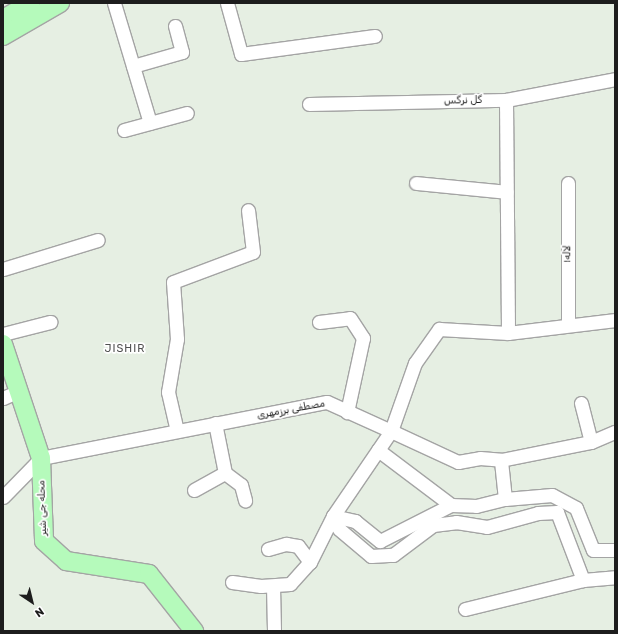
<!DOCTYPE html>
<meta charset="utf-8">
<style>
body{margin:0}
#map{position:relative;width:618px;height:634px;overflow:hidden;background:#e6efe3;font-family:Rubik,Cairo,sans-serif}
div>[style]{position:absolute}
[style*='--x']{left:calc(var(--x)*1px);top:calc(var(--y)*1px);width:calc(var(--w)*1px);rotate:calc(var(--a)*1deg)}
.roads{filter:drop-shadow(1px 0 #a4a4a4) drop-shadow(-1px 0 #a4a4a4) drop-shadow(0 1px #a4a4a4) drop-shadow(0 -1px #a4a4a4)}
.street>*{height:13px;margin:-6.5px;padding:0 6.5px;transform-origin:6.5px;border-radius:6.5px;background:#fff}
.secondary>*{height:18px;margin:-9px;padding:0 9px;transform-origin:9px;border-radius:9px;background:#b5fabb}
span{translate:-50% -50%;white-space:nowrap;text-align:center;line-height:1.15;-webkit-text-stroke:3.5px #fff;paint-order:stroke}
.street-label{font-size:10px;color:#1d1d1d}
.neighbourhood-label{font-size:11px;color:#505050;letter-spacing:1px}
.frame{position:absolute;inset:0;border:4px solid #1d1d1d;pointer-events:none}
.north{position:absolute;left:12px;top:582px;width:40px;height:40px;-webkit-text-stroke:3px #fff;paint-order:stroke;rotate:145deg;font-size:11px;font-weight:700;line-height:16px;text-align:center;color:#1d1d1d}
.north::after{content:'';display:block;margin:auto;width:14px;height:18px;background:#1d1d1d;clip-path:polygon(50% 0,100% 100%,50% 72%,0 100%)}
</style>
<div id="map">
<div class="roads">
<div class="street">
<i style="--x:114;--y:3;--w:125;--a:73.3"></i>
<i style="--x:227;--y:3;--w:53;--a:74.6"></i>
<i style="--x:241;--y:54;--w:135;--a:-7.7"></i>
<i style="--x:133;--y:66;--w:51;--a:-15.9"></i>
<i style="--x:182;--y:52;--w:27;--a:-105"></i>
<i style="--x:506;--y:100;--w:233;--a:89.5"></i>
<i style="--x:309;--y:104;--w:197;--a:-1.2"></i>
<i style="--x:506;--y:100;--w:111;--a:-10.9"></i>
<i style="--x:124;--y:130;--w:65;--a:-15.1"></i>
<i style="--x:416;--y:183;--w:91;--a:5.6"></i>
<i style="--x:3;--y:269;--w:99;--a:-17"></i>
<i style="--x:319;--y:322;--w:31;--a:-7"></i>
<i style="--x:350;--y:318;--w:24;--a:57"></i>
<i style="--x:363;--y:338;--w:76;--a:102.2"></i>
<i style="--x:568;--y:325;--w:142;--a:-90"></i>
<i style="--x:3;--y:334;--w:49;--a:-14.3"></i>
<i style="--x:3;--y:398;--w:17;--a:-24"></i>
<i style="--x:581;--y:403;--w:40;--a:75.6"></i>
<i style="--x:215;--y:423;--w:51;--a:78.7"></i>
<i style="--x:177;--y:431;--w:40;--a:-103"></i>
<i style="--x:168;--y:392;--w:54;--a:-80.4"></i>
<i style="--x:177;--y:339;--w:57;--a:-94"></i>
<i style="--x:173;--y:282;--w:85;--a:-20.6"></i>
<i style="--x:253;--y:252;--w:42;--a:-96.8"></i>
<i style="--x:378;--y:450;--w:91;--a:37"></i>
<i style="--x:194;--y:490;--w:35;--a:-29"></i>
<i style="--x:225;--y:473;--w:20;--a:37"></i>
<i style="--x:241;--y:485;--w:16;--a:75"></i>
<i style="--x:3;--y:497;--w:54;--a:-45.7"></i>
<i style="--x:41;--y:458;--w:291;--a:-11.1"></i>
<i style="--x:327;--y:402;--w:70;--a:24.4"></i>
<i style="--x:391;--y:431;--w:72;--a:-70.6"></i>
<i style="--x:415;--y:363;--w:42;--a:-54.8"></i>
<i style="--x:439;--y:329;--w:69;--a:3.3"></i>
<i style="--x:508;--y:333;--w:108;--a:-6.9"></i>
<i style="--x:505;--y:499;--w:39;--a:-96"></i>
<i style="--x:501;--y:460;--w:92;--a:-11.3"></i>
<i style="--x:591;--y:442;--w:26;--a:-23"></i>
<i style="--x:333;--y:516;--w:14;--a:65"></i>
<i style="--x:339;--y:529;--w:42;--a:40.2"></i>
<i style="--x:371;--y:556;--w:22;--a:-3"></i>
<i style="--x:393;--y:555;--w:50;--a:-36.9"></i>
<i style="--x:433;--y:525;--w:23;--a:-7"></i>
<i style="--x:456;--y:522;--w:31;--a:9"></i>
<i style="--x:487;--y:527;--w:53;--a:-15.4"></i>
<i style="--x:538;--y:513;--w:19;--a:-3"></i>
<i style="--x:557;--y:512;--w:73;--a:69.1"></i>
<i style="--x:583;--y:580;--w:32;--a:-5"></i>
<i style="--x:333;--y:516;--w:23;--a:13"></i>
<i style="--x:355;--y:521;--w:32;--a:39"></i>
<i style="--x:380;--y:541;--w:80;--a:-26.9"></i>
<i style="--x:451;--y:505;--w:25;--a:2"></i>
<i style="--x:476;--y:506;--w:30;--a:-14"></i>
<i style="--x:505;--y:499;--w:47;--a:-4.9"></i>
<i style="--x:552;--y:495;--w:27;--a:28"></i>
<i style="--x:576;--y:508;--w:45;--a:68"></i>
<i style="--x:593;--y:550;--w:22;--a:0"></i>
<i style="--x:268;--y:549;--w:19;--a:-16"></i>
<i style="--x:286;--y:544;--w:12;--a:9"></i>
<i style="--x:298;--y:546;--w:20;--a:53"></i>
<i style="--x:232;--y:582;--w:29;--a:8"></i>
<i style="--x:261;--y:586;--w:29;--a:-4"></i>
<i style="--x:290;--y:584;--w:30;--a:-48"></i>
<i style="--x:310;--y:562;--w:51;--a:-63.4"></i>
<i style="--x:333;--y:516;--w:103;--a:-55.7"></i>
<i style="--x:391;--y:431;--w:74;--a:24.8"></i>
<i style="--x:458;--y:462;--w:22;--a:-10"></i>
<i style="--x:480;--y:458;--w:21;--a:5"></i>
<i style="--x:273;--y:586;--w:45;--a:88.7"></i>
<i style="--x:465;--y:609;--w:122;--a:-13.8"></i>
</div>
<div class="secondary">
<i style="--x:3;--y:19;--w:32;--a:-30"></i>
<i style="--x:3;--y:36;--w:66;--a:-30.1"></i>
<i style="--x:3;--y:344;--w:120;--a:71.6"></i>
<i style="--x:41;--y:458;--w:83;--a:87.9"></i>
<i style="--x:44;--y:541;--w:30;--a:42"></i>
<i style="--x:66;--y:561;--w:84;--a:8.9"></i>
<i style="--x:149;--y:574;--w:73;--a:51.7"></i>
</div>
</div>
<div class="street-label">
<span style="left:463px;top:101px;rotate:-1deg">گل نرگس</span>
<span style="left:568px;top:254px;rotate:-90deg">لاله۱</span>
<span style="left:291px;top:410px;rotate:-10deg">مصطفی برزمهری</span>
<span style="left:43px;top:508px;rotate:-92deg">محله جی شیر</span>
</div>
<div class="neighbourhood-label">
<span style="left:125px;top:349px">JISHIR</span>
</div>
<div class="frame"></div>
<div class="north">N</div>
</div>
